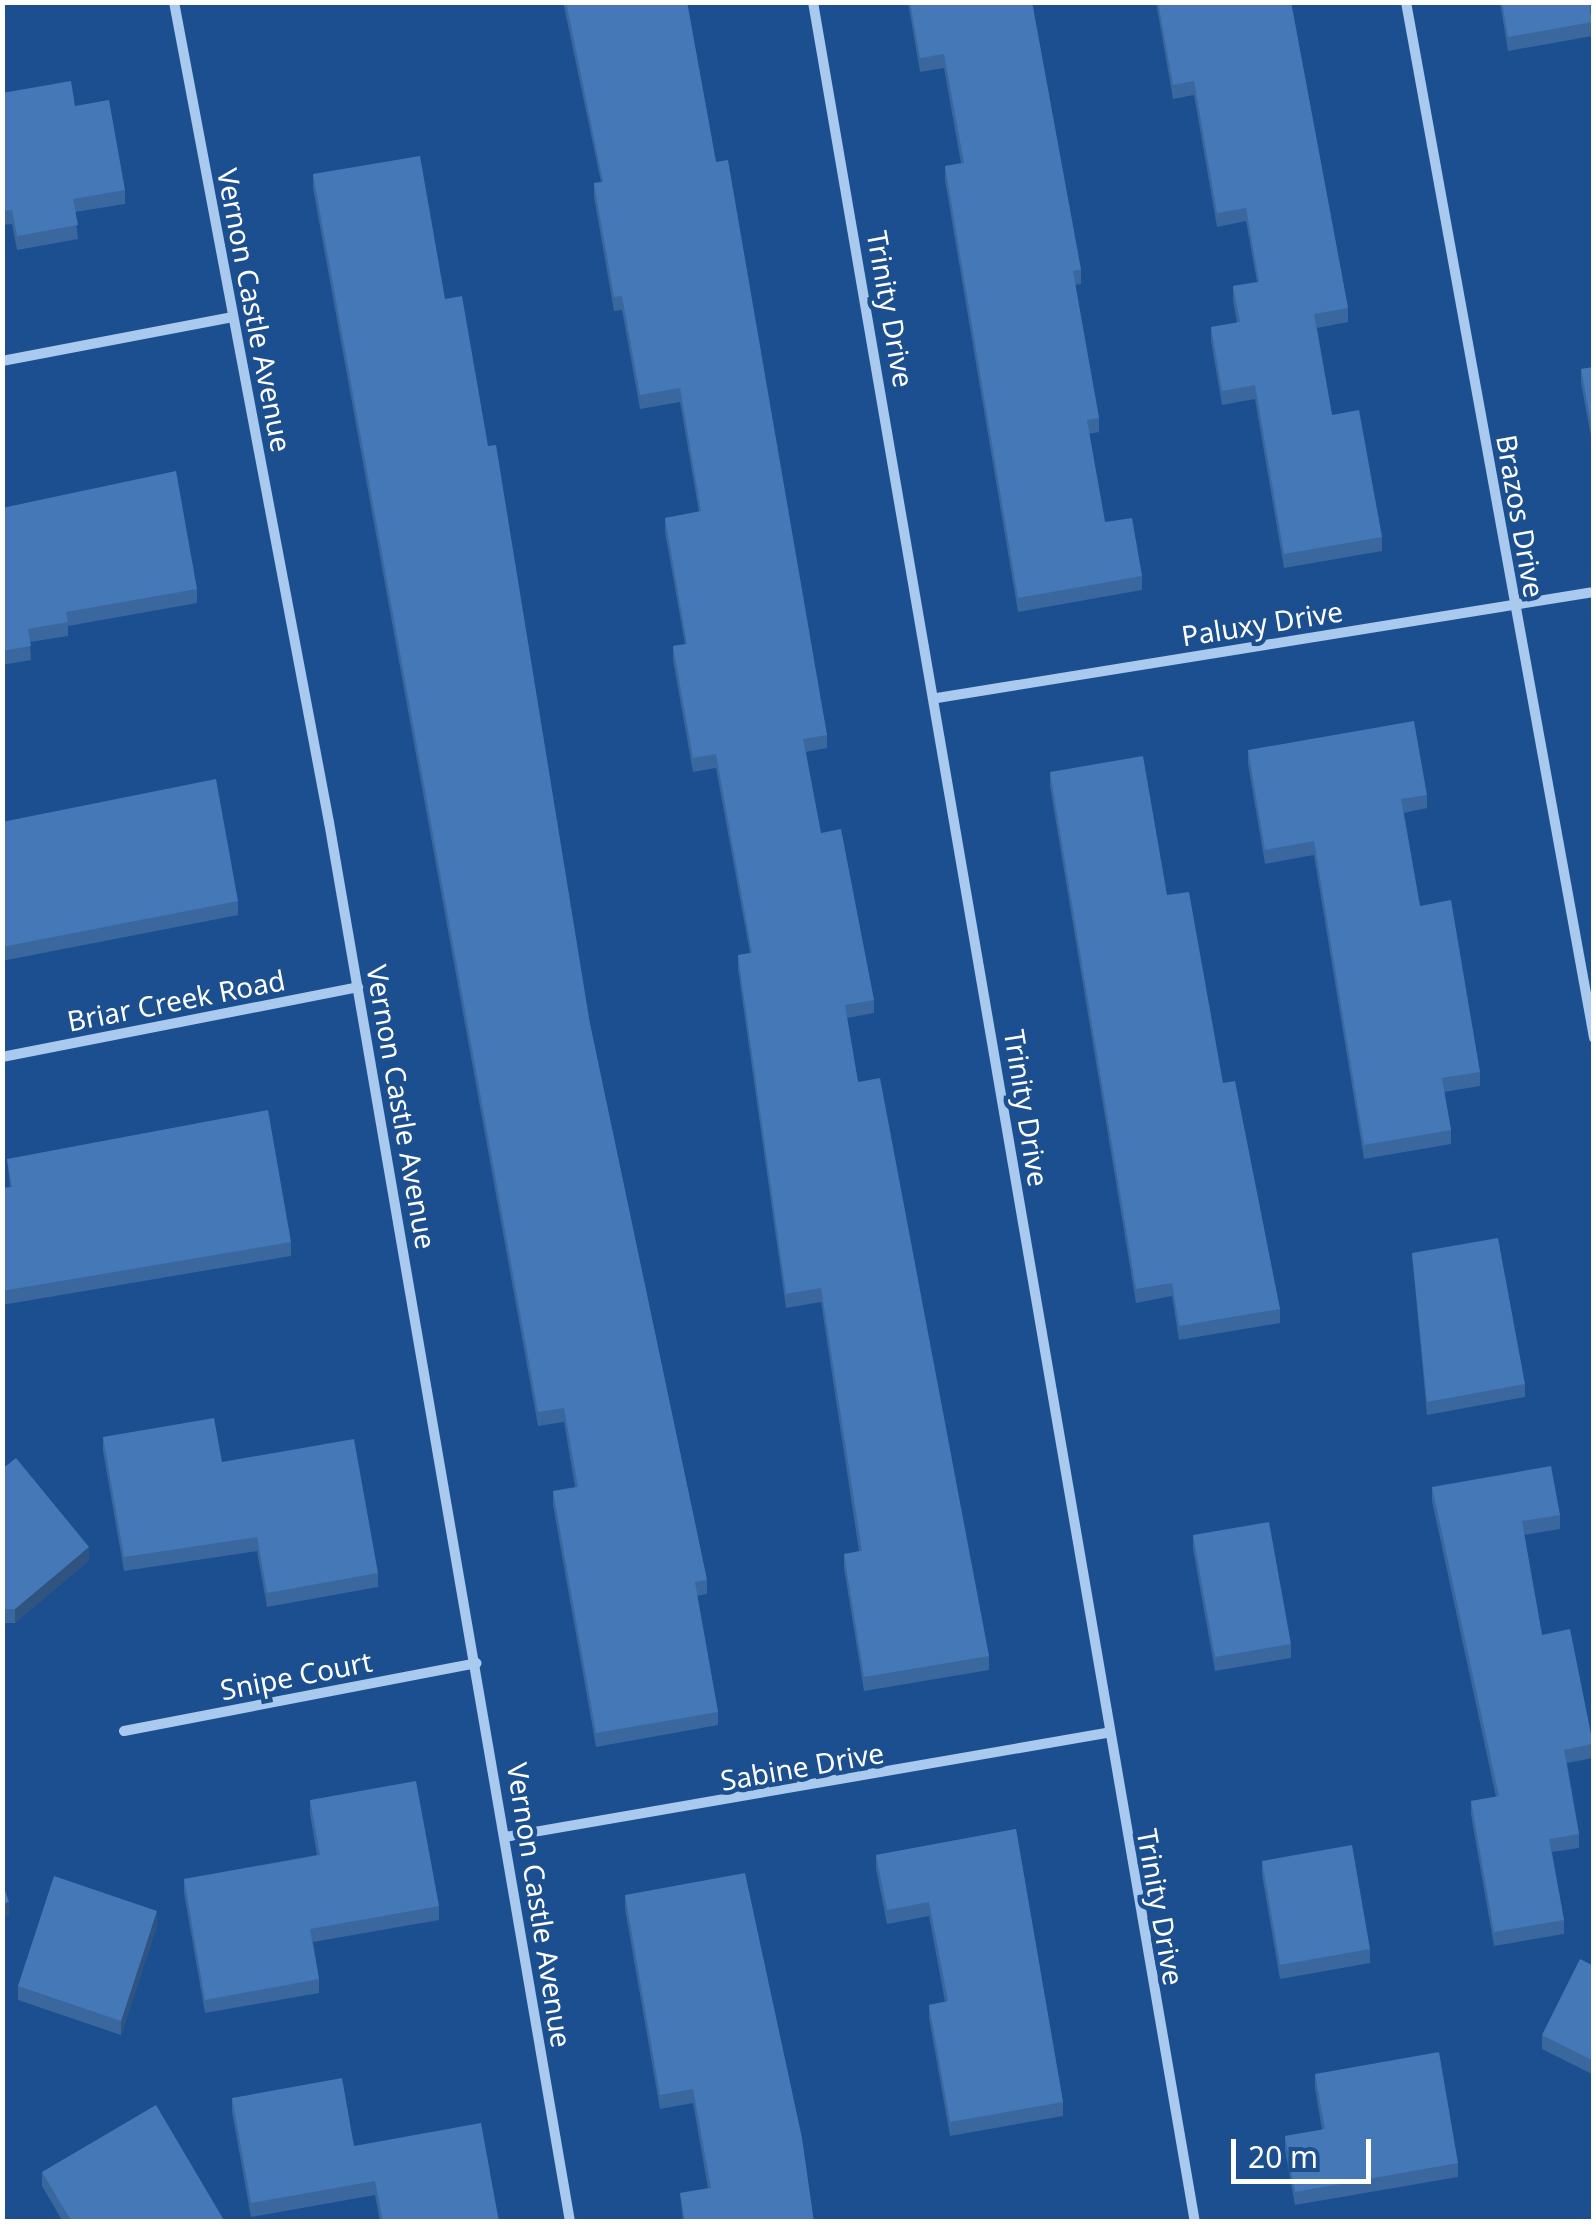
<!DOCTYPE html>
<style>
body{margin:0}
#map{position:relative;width:1596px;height:2224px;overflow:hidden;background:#1b4f8f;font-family:"Noto Sans",sans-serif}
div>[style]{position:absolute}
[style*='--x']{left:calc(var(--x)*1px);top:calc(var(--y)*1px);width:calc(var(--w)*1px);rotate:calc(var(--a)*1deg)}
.street>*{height:10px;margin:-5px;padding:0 5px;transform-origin:5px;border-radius:5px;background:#a9c9ee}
.wall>*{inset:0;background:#3a679d}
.shaded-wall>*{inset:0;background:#305480}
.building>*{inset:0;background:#4478b7}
span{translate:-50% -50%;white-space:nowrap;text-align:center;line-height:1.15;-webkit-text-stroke:9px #1b4f8f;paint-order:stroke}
.street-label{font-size:28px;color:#fff}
.frame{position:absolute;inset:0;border:5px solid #fff;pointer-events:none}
.scale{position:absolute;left:1231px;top:2139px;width:140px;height:45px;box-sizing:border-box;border:5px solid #fff;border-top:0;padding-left:12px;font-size:30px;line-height:35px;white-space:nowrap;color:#fff;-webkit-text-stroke:8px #1b4f8f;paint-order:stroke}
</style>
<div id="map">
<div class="street">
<i style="--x:174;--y:2;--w:835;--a:79.3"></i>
<i style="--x:329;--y:822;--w:1421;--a:80.23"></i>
<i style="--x:813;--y:2;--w:2253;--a:80.24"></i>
<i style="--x:1406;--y:2;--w:1053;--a:79.71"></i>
<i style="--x:2;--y:361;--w:235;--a:-10.8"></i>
<i style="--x:937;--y:698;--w:665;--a:-9.17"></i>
<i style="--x:2;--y:1057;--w:363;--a:-11.1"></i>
<i style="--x:124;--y:1731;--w:359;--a:-10.9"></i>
<i style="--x:505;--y:1837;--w:610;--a:-9.82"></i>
</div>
<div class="wall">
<i style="clip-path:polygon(563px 2px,687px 2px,716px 162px,827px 735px,827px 748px,806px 752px,821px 833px,874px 1000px,874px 1013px,847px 1018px,858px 1082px,989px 1656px,989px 1670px,864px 1691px,844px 1568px,844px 1554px,859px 1551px,821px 1302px,786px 1308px,738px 969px,738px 955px,750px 953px,716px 768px,693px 772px,673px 660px,673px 646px,685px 644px,665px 532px,665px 518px,699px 512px,680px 402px,640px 409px,622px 310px,614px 311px,594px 197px,594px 183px,601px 182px)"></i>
<i style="clip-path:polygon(908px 2px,1032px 2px,1081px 270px,1081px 284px,1075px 285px,1099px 418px,1099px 432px,1089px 434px,1105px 522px,1142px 576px,1142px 590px,1018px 612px,945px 180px,945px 166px,961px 163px,944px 68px,920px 72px)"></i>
<i style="clip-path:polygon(1156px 2px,1291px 2px,1348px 308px,1348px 322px,1317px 328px,1332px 415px,1382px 537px,1382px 551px,1284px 568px,1255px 399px,1222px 405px,1211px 341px,1211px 327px,1237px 323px,1233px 300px,1233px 286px,1257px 282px,1246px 221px,1217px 227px,1194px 95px,1173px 99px)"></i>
<i style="clip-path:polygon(1500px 2px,1594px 2px,1594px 9px,1590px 10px,1592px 36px,1508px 51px)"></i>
<i style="clip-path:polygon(2px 93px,75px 106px,125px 190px,125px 204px,75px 212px,78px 239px,17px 250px,12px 224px,2px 225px)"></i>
<i style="clip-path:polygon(313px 174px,445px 299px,590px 1024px,707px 1580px,707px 1594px,697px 1596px,718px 1712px,718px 1725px,596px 1747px,553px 1505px,553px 1491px,575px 1487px,564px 1422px,538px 1426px,313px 188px)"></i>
<i style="clip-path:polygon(1594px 367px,1594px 453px,1581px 383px,1581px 369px)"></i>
<i style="clip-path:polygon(2px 508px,197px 589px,197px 603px,68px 626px,68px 636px,30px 642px,31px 660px,2px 665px)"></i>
<i style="clip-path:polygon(1248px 750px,1427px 795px,1427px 808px,1404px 813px,1420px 906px,1480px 1072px,1480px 1086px,1444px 1092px,1451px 1130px,1451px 1144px,1364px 1159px,1314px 855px,1265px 864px,1248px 764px)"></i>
<i style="clip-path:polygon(1050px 772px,1167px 895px,1223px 1083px,1280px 1309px,1280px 1323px,1179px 1340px,1172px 1296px,1136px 1303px,1050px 786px)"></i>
<i style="clip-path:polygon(2px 822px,238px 901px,238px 915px,2px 961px)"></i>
<i style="clip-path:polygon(7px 1159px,291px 1242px,291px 1256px,2px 1305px,2px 1188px,10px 1187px)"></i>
<i style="clip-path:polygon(1412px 1253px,1525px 1384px,1525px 1397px,1427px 1415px)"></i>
<i style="clip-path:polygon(103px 1437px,222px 1462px,378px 1573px,378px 1587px,267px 1607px,257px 1551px,124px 1571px,103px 1451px)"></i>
<i style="clip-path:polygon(2px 1469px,89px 1560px,15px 1623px,2px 1623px)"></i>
<i style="clip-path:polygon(1432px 1487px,1560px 1515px,1560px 1529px,1524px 1535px,1542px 1635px,1593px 1744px,1593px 1758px,1567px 1763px,1579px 1834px,1579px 1848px,1552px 1852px,1564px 1920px,1564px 1934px,1494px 1946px,1471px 1815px,1471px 1801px,1496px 1797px,1432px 1501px)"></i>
<i style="clip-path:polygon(1193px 1535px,1291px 1644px,1291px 1658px,1215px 1671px,1193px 1549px)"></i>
<i style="clip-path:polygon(310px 1800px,439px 1906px,439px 1920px,313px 1942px,319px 1979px,319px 1993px,205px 2013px,184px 1893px,184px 1879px,317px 1855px,310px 1814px)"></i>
<i style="clip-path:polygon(1016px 1829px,1063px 2102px,1063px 2116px,950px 2136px,929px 2018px,929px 2005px,945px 2002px,929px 1916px,887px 1924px,876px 1869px,876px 1855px)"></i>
<i style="clip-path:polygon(1262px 1861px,1370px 1949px,1370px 1963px,1280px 1979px,1262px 1875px)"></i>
<i style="clip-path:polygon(625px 1895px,814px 2222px,683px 2222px,680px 2193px,708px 2188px,693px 2103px,660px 2109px,625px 1909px)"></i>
<i style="clip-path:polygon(157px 1925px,121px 2035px,18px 2000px,18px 1986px)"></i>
<i style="clip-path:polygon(1594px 1966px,1594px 2075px,1542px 2049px,1542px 2035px)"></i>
<i style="clip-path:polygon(1315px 2074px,1458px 2163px,1458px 2177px,1295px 2205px,1285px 2150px,1285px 2136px,1322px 2130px,1315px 2088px)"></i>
<i style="clip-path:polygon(232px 2098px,354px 2146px,499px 2222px,380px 2222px,375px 2195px,251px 2217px,232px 2112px)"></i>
<i style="clip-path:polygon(42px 2172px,225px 2222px,63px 2222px,42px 2186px)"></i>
</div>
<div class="shaded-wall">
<i style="clip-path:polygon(89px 1547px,89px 1560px,15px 1623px,15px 1609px)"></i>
<i style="clip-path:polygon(9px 1902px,9px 1916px,2px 1917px,2px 1904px)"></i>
<i style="clip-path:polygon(157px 1911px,157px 1925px,121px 2035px,121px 2021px)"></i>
</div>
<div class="building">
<i style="clip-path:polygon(566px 2px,687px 2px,716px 162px,728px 160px,827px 735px,803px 739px,821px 833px,841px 829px,874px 1000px,845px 1005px,858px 1082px,880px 1078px,989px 1656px,864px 1677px,844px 1554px,862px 1551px,821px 1288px,786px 1294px,738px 955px,752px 953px,716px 754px,693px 758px,673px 646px,687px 644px,665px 518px,701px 511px,680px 388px,640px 395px,622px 296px,614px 297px,594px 183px,603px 182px)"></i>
<i style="clip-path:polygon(910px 2px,1032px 2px,1081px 270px,1073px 271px,1099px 418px,1087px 420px,1105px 522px,1132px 518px,1142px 576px,1018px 598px,945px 166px,964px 163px,944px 54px,920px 58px)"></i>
<i style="clip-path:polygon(1158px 2px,1291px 2px,1348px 308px,1314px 314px,1332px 415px,1359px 410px,1382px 537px,1284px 554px,1255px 385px,1222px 391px,1211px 327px,1240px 322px,1233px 286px,1259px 282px,1246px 208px,1217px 213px,1194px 81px,1173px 85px)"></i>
<i style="clip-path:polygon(1502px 2px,1589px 2px,1592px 22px,1508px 37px)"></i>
<i style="clip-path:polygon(71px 81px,75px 106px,109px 100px,125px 190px,73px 199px,78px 225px,17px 236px,12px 210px,2px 211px,2px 93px)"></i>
<i style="clip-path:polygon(420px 156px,445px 299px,462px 296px,488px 446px,496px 445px,590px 1024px,707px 1580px,695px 1582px,718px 1712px,596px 1733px,553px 1491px,578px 1487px,564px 1408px,538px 1412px,313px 174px)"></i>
<i style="clip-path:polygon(1594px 367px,1594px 439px,1581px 369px)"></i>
<i style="clip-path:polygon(176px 471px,197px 589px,66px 612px,68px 622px,28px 629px,31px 646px,2px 651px,2px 508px)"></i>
<i style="clip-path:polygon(1414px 721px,1427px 795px,1401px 799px,1420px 906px,1451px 900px,1480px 1072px,1442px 1078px,1451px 1130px,1364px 1145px,1314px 841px,1265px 850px,1248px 750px)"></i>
<i style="clip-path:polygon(1143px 756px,1167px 895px,1189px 892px,1223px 1083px,1235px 1081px,1280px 1309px,1179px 1326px,1172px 1283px,1136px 1289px,1050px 772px)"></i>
<i style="clip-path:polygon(216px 779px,238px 901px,2px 947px,2px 822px)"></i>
<i style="clip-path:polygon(268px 1110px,291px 1242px,2px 1291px,2px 1188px,12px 1187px,7px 1159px)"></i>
<i style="clip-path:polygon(1498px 1238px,1525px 1384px,1427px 1402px,1412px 1253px)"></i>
<i style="clip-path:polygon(214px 1418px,222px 1462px,354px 1439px,378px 1573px,267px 1593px,257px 1537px,124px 1557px,103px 1437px)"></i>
<i style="clip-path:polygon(16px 1458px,89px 1547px,15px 1609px,2px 1609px,2px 1469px)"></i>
<i style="clip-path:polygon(1551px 1466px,1560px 1515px,1522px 1521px,1542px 1635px,1570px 1629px,1593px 1744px,1564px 1750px,1579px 1834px,1549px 1839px,1564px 1920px,1494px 1932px,1471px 1801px,1499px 1796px,1432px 1487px)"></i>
<i style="clip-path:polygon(1269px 1522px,1291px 1644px,1215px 1657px,1193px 1535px)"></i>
<i style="clip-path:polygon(416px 1781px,439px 1906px,310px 1929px,319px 1979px,205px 2000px,184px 1879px,320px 1855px,310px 1800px)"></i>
<i style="clip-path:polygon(1016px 1829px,1063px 2102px,950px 2122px,929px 2005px,948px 2001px,929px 1902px,887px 1910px,876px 1855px)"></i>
<i style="clip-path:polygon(1352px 1845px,1370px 1949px,1280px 1965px,1262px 1861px)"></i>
<i style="clip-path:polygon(745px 1873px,802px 2138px,814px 2222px,685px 2222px,680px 2193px,711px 2188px,693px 2089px,660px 2095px,625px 1895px)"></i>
<i style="clip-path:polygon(54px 1876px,157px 1911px,121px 2021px,18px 1986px)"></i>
<i style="clip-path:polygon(2px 1882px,9px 1902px,2px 1904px)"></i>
<i style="clip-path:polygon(1580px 1959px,1594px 1966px,1594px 2061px,1542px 2035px)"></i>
<i style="clip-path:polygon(1439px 2052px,1458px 2163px,1295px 2192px,1285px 2136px,1325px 2129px,1315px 2074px)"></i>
<i style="clip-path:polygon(342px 2078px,354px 2146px,481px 2123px,499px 2222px,383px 2222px,375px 2181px,251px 2203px,232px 2098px)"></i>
<i style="clip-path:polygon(156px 2105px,225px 2222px,72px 2222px,42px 2172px)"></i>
</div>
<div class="street-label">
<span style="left:891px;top:309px;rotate:80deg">Trinity Drive</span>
<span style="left:255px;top:310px;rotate:79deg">Vernon Castle Avenue</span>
<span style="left:1521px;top:516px;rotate:80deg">Brazos Drive</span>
<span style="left:1262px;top:623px;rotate:-9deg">Paluxy Drive</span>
<span style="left:176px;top:1000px;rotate:-11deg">Briar Creek Road</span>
<span style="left:402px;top:1107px;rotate:80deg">Vernon Castle Avenue</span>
<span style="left:1027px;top:1108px;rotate:81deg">Trinity Drive</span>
<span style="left:296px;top:1675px;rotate:-11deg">Snipe Court</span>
<span style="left:802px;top:1766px;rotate:-10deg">Sabine Drive</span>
<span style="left:540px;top:1905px;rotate:81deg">Vernon Castle Avenue</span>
<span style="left:1161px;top:1907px;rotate:80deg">Trinity Drive</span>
</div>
<div class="frame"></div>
<div class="scale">20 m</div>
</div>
